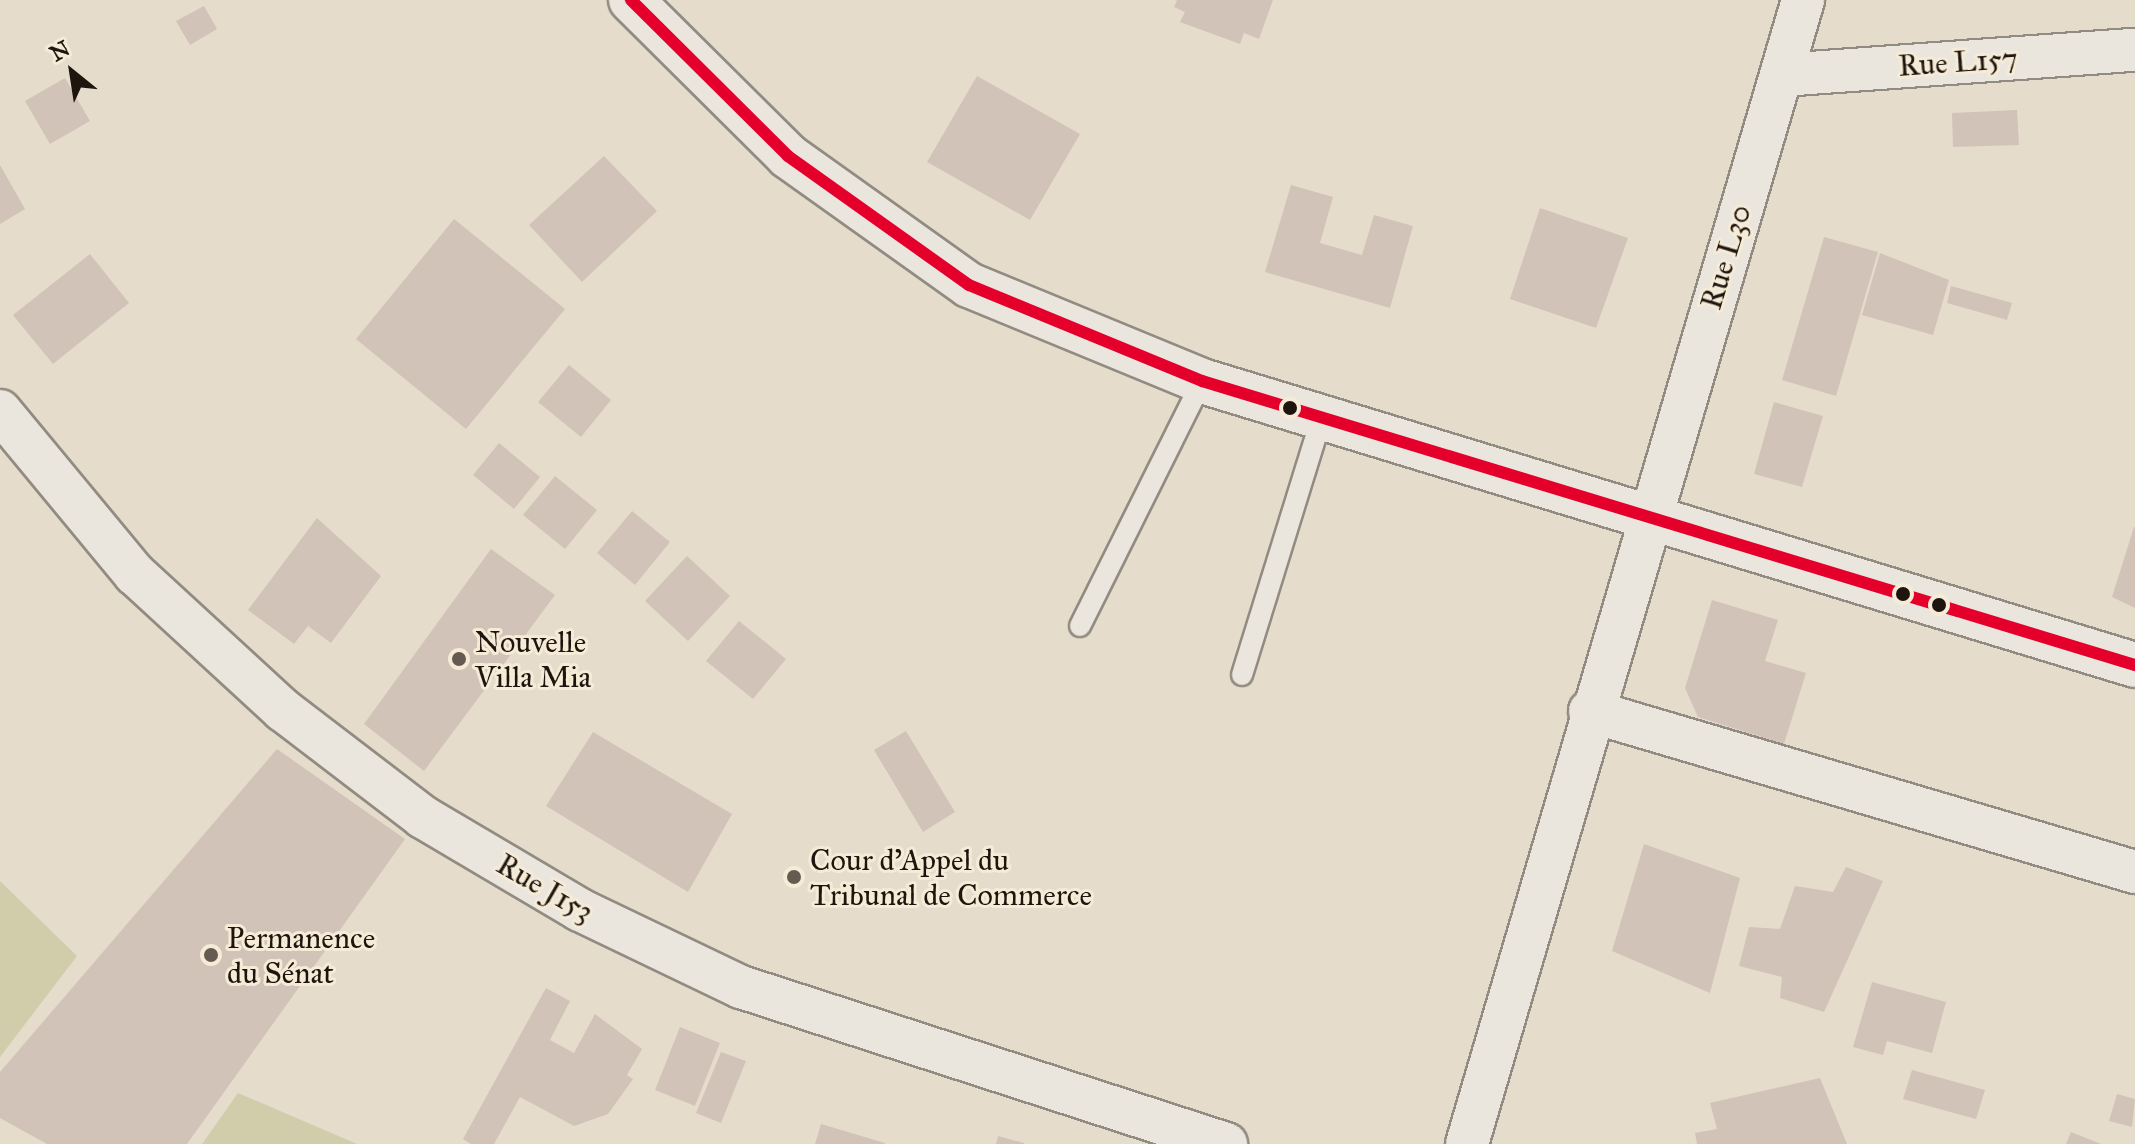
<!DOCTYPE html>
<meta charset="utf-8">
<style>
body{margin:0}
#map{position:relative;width:2135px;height:1144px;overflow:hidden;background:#e6dccc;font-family:"IM FELL Great Primer",serif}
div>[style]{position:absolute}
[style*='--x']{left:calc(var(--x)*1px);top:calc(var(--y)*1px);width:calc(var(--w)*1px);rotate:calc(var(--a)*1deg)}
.green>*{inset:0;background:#d1cdaa}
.building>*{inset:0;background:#d1c3b8}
.roads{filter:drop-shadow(2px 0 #918b81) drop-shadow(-2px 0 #918b81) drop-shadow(0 2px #918b81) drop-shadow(0 -2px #918b81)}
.lane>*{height:20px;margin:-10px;padding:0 10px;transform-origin:10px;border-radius:10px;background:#eae6de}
.street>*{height:42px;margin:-21px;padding:0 21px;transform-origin:21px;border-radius:21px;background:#eae6de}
.secondary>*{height:44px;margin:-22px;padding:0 22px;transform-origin:22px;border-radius:22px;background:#eae6de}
.bus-1>*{height:12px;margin:-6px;padding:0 6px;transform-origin:6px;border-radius:6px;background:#e4002b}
.dots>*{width:22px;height:22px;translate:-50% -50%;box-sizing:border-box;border:4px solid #f5ebd7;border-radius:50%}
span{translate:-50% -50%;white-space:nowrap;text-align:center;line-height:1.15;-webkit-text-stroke:6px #f5ebd7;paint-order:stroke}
.street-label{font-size:30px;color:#1f150f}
.poi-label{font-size:30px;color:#1f150f}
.left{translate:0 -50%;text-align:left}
.north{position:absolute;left:32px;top:32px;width:80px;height:80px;-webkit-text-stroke:6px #f5ebd7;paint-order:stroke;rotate:330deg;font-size:22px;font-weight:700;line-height:32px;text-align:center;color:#1f150f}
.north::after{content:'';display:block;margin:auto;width:28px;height:36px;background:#1f150f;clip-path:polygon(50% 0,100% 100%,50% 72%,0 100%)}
</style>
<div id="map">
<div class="green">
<i style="clip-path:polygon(0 881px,77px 956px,0 1057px)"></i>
<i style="clip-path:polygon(238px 1093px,357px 1144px,202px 1144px)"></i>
</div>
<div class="building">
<i style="clip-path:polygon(1177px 0,1273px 0,1259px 39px,1244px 33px,1240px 44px,1180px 22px,1185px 12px,1174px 7px)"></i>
<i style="clip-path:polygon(204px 6px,217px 29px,190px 45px,176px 21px)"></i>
<i style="clip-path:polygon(977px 76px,1080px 134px,1030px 220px,927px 162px)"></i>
<i style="clip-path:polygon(65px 78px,90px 121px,50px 144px,25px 101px)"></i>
<i style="clip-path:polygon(2017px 110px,2019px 145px,1953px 147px,1952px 113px)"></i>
<i style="clip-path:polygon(604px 156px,657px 211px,582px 282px,529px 225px)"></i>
<i style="clip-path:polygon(0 165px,25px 209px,0 224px)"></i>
<i style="clip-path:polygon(1291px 185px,1333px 197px,1320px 243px,1362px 255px,1374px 215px,1413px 226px,1390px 308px,1265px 272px)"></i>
<i style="clip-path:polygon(1540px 208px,1628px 238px,1596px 328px,1510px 299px)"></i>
<i style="clip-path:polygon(454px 219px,565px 309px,466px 429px,356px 339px)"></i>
<i style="clip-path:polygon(1824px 237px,1878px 252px,1836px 396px,1782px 380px)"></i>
<i style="clip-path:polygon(1880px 253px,1949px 280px,1933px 335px,1862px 315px)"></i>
<i style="clip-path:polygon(90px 254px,129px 303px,53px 364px,13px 315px)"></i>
<i style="clip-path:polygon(1951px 286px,2012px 303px,2007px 320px,1947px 303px)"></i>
<i style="clip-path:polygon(569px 365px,611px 400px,581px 437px,538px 402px)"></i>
<i style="clip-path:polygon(1774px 402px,1823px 416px,1802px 487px,1754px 474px)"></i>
<i style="clip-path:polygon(499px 443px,540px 477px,514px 509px,473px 475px)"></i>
<i style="clip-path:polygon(555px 476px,597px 510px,565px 549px,523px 515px)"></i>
<i style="clip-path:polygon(632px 511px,670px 542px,635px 585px,597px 553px)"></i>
<i style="clip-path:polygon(317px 518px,381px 576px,331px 643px,308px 626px,294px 644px,248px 610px)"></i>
<i style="clip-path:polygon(2134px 527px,2135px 527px,2135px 608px,2112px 597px)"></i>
<i style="clip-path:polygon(491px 549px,555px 595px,424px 771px,364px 724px)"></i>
<i style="clip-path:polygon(687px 556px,730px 596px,688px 641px,645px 601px)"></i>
<i style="clip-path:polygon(1712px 600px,1778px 620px,1765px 661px,1806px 673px,1784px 744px,1698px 717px,1685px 688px)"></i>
<i style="clip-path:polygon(739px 621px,786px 659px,753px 699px,706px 661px)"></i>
<i style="clip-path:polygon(906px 731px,955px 812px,923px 832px,874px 750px)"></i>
<i style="clip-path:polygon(593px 732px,732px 814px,688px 892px,546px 806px)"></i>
<i style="clip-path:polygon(277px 749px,405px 839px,187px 1144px,47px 1144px,0 1118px,0 1072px)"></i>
<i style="clip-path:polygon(1644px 844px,1740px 878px,1710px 993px,1612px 951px)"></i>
<i style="clip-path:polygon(1846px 867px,1883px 881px,1824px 1012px,1780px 998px,1782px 977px,1739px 966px,1749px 927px,1780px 929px,1795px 886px,1833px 892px)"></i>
<i style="clip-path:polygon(1872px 982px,1946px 1002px,1932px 1053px,1887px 1041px,1883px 1055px,1853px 1047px)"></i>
<i style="clip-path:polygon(546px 988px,570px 1001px,550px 1040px,574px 1053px,595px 1014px,642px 1049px,627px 1075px,633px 1079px,608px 1114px,574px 1126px,520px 1097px,494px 1144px,471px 1144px,463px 1139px)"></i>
<i style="clip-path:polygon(680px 1027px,720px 1043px,695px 1106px,655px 1090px)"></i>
<i style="clip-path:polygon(721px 1052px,746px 1061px,721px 1123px,696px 1113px)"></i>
<i style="clip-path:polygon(1912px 1070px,1985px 1090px,1976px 1119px,1903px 1099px)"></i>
<i style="clip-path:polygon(1820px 1078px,1847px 1144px,1697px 1144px,1695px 1133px,1717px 1129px,1710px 1103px)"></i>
<i style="clip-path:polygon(2117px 1094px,2135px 1099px,2132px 1127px,2109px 1121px)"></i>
<i style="clip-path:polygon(821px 1124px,885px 1143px,885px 1144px,815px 1144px)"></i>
<i style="clip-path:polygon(2071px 1132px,2101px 1144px,2066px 1144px)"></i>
<i style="clip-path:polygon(998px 1136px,1024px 1143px,1024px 1144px,996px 1144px)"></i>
</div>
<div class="roads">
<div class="lane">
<i style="--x:1080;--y:626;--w:274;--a:-63.5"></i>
<i style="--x:1242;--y:675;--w:271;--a:-72.8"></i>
</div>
<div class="street">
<i style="--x:1782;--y:75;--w:354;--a:-4.1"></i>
<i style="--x:0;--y:411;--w:212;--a:50.4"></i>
<i style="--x:135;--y:574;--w:201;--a:42.6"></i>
<i style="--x:283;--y:710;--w:176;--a:37.4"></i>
<i style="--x:423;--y:817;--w:182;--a:30.6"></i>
<i style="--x:580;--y:910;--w:178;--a:25.6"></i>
<i style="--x:741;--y:987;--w:510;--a:17.94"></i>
<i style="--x:1590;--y:711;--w:568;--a:16.46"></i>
<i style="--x:1467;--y:1144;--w:1192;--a:-73.63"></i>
</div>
<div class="secondary">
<i style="--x:631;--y:0;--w:221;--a:44.8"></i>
<i style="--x:788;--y:156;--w:222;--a:35.5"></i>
<i style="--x:969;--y:285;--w:252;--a:22.4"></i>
<i style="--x:1202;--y:381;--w:975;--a:16.93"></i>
</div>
</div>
<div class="bus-1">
<i style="--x:631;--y:0;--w:221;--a:44.8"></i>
<i style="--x:788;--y:156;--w:222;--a:35.5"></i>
<i style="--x:969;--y:285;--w:252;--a:22.4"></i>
<i style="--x:1202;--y:381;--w:975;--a:16.93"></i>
</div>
<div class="dots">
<i style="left:1290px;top:408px;background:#1f150f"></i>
<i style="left:1903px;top:594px;background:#1f150f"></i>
<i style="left:1939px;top:605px;background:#1f150f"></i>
<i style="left:459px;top:659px;background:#655b51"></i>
<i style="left:794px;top:877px;background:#655b51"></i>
<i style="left:211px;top:955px;background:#655b51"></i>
</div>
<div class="street-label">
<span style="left:1958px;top:62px;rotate:-4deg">Rue L157</span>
<span style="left:1726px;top:257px;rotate:-73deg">Rue L30</span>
<span style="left:545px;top:888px;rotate:30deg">Rue J153</span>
</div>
<div class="poi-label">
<span class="left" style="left:475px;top:659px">Nouvelle<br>Villa Mia</span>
<span class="left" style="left:810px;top:877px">Cour d'Appel du<br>Tribunal de Commerce</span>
<span class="left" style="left:227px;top:955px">Permanence<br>du Sénat</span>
</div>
<div class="north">N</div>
</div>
